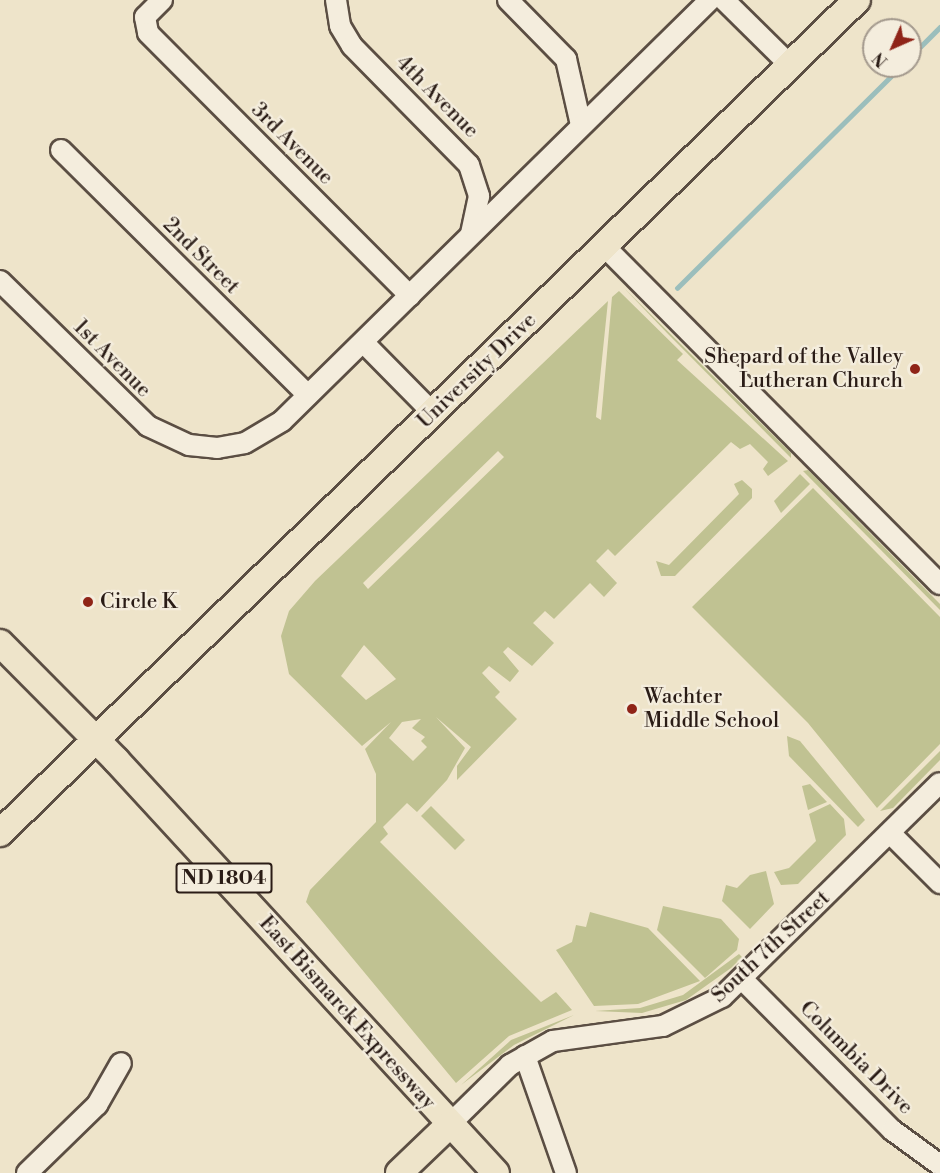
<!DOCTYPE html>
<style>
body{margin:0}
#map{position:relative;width:940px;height:1173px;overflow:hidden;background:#eee4ca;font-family:"Libre Bodoni",serif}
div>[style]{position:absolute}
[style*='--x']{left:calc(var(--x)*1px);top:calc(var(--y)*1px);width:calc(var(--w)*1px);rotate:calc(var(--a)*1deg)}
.green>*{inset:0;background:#c0c292}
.stream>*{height:4.5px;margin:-2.25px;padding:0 2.25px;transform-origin:2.25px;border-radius:2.25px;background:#9bbebc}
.roads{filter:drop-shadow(2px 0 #5b4e43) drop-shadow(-2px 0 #5b4e43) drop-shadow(0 2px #5b4e43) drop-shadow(0 -2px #5b4e43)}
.minor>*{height:20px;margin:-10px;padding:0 10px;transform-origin:10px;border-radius:10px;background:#f4eddd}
.major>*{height:26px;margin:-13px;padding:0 13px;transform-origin:13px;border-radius:13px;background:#eee4ca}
.dots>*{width:16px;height:16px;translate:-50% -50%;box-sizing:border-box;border:3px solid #f4eddd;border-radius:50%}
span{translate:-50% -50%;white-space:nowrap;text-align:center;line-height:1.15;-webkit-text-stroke:4.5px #f4eddd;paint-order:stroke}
.shield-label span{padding:2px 4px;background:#f4eddd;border:2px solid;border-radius:4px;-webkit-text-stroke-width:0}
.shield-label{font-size:20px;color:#2a1c16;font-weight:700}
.street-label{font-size:21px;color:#2a1c16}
.poi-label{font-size:21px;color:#2a1c16}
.right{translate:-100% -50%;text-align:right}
.left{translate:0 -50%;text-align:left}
.north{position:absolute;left:862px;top:18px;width:60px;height:60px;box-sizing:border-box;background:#f4eddd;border:2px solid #a3998d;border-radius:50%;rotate:225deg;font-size:16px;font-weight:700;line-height:24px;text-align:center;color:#2a1c16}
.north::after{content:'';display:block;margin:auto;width:21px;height:27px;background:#8f2418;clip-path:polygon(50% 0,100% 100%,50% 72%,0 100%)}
</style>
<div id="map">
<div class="green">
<i style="clip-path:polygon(623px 287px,791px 453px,791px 458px,668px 334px)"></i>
<i style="clip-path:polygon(evenodd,619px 291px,683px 354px,677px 360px,788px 461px,768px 476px,763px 469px,768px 462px,750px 444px,740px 449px,731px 442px,615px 556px,608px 549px,596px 561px,617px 583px,604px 597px,590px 583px,554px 619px,545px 611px,533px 623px,554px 643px,532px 666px,508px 647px,503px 652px,519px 671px,510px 682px,489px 666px,482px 673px,500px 692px,495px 697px,517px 719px,457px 780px,457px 766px,471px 747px,436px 717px,465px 748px,447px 780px,417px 812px,407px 803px,383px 827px,388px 834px,380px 842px,541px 1002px,556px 992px,572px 1010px,509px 1036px,456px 1083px,306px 902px,310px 890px,376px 822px,376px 774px,365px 749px,391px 722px,362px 746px,289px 674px,281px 636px,289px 611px,315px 581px,608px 301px,596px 417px,601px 420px,612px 297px,619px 291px,498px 451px,504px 457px,368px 589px,363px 583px,498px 451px,619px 291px,364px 645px,396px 679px,366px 700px,341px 676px,364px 645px,619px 291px,421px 719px,412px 728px,425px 737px,421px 741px,427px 747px,413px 761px,389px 738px,402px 722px,421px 719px)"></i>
<i style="clip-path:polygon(808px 470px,940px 604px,940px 610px,803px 471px)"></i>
<i style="clip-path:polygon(800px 474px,810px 484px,781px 513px,774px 501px)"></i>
<i style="clip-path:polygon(742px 480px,752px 489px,752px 498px,675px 576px,661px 576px,656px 561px,669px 565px,739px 494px,734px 484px)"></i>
<i style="clip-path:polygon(813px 488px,940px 617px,940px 744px,877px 808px,808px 723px,692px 607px)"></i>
<i style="clip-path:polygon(787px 736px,800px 741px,865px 820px,858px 827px,789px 756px)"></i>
<i style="clip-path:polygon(940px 751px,940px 760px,893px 808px,880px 811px)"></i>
<i style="clip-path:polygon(810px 784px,827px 802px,808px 810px,802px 786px)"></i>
<i style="clip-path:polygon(830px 804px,844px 819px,846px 835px,798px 884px,781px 885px,774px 872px,789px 868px,816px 841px,809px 814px)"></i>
<i style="clip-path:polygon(431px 806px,465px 840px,455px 850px,421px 816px)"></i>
<i style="clip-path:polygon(766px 871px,774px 904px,750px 929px,722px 901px,726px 885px,737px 888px,750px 875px)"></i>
<i style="clip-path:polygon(663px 906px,721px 919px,739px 939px,737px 950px,705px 978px,657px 930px)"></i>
<i style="clip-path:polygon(590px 912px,648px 928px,700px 981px,638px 1004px,594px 1006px,556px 950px,572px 942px,576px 925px,586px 927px)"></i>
<i style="clip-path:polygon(739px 954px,742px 957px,731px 968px,686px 1000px,642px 1013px,595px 1011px,640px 1008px,683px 995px)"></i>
<i style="clip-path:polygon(574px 1015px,514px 1045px,461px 1085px,511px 1040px)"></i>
</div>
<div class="stream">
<i style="--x:910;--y:57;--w:42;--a:-45"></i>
<i style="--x:677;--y:288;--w:315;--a:-44.7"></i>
</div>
<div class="roads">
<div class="minor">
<i style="--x:162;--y:0;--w:24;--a:135"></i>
<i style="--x:145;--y:17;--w:16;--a:79"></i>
<i style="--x:148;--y:33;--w:371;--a:45.1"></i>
<i style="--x:336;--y:0;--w:26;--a:81"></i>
<i style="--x:340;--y:26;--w:23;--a:59"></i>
<i style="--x:352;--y:46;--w:167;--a:45.5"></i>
<i style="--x:469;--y:165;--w:33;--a:72"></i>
<i style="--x:479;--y:196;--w:38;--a:102"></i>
<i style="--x:508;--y:0;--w:83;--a:45.5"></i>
<i style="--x:566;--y:59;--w:68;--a:77.2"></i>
<i style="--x:724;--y:0;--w:93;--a:44.6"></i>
<i style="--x:61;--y:150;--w:348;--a:44.8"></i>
<i style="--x:605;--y:247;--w:475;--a:45.2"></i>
<i style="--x:0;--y:281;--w:207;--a:44.4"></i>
<i style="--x:148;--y:426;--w:45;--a:24.9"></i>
<i style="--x:189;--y:445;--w:28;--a:6"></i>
<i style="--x:217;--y:448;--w:28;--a:-10"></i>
<i style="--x:245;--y:443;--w:43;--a:-30.7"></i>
<i style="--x:282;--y:421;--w:600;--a:-44.53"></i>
<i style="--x:363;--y:342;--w:100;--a:45.4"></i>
<i style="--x:890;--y:833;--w:71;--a:45"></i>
<i style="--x:742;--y:979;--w:213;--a:45.2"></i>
<i style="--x:892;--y:1130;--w:59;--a:36.1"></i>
<i style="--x:525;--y:1056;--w:124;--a:70.7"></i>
<i style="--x:449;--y:1125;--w:86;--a:-44.5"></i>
<i style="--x:510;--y:1065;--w:49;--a:-29.2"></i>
<i style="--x:553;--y:1041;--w:111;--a:-7.8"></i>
<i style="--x:663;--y:1026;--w:66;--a:-26.2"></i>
<i style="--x:722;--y:997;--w:305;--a:-44.5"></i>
<i style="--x:27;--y:1173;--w:98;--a:-44.2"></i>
<i style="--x:97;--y:1105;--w:48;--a:-60.3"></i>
</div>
<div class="major">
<i style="--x:0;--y:643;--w:165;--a:45.2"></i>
<i style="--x:116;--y:760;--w:561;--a:47.38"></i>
<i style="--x:0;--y:833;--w:1195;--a:-44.19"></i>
<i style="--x:399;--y:1173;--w:69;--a:-43.8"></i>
</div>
</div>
<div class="dots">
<i style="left:915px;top:369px;background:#8f2418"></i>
<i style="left:88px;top:602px;background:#8f2418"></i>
<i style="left:632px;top:709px;background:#8f2418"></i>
</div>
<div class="shield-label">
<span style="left:224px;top:878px">ND 1804</span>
</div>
<div class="street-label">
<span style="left:437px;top:97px;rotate:45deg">4th Avenue</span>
<span style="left:292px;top:144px;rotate:45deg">3rd Avenue</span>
<span style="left:201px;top:256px;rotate:45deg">2nd Street</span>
<span style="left:112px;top:359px;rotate:45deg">1st Avenue</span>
<span style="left:477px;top:371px;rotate:-44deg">University Drive</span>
<span style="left:771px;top:947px;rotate:-43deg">South 7th Street</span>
<span style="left:347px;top:1013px;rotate:48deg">East Bismarck Expressway</span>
<span style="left:856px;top:1058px;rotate:45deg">Columbia Drive</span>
</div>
<div class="poi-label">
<span class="right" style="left:903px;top:369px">Shepard of the Valley<br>Lutheran Church</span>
<span class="left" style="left:100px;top:602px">Circle K</span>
<span class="left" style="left:644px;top:709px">Wachter<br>Middle School</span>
</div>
<div class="north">N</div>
</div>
